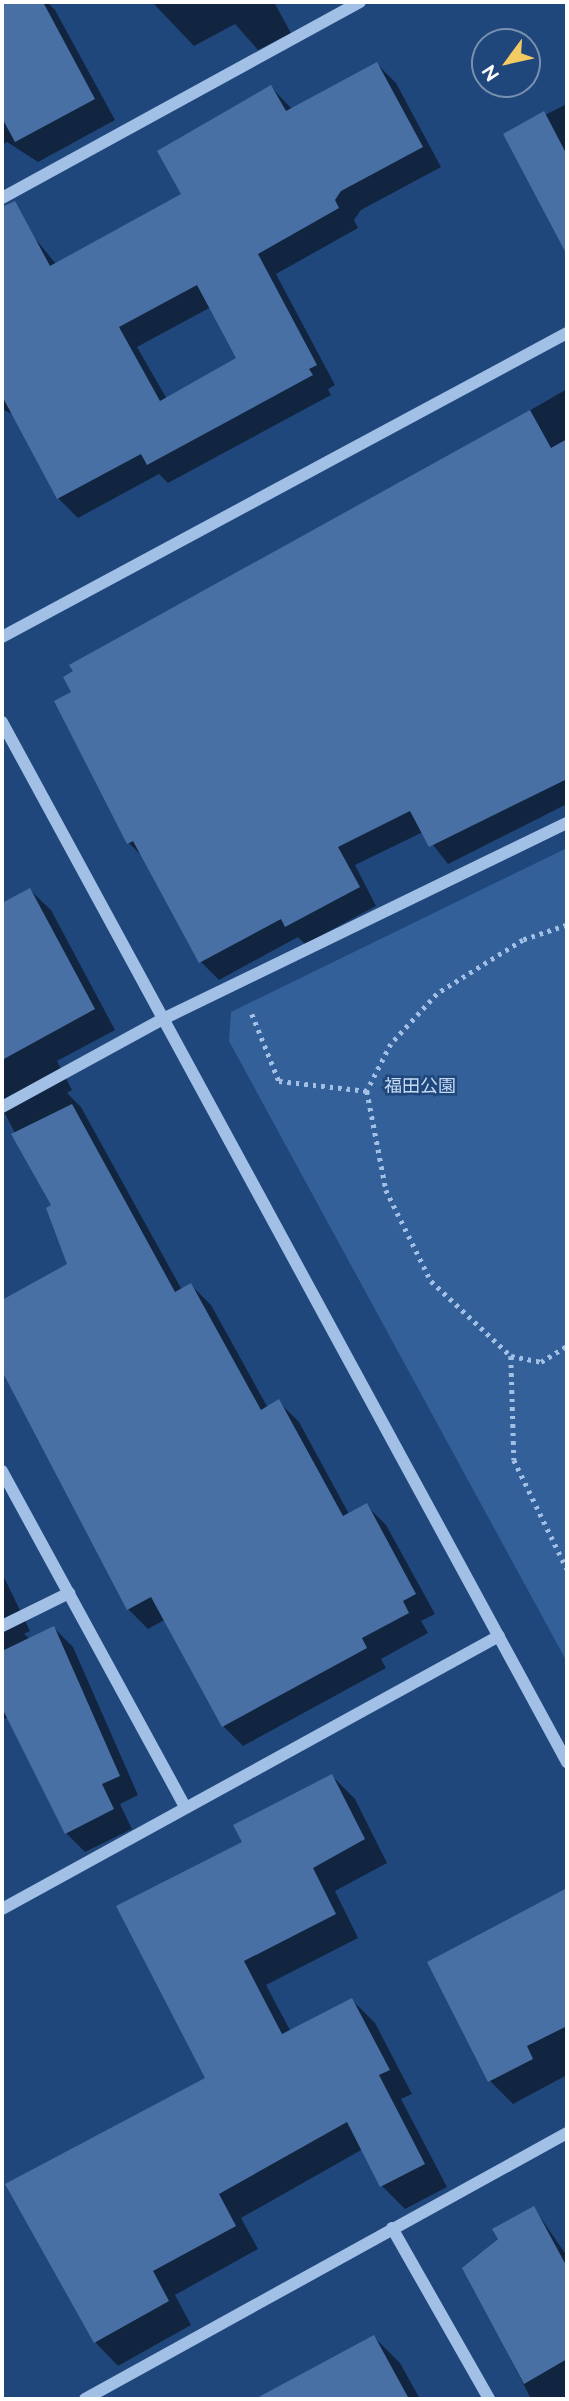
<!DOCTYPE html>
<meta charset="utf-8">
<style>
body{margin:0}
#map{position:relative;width:569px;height:2401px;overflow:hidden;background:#20477b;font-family:Raleway,"Noto Sans JP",sans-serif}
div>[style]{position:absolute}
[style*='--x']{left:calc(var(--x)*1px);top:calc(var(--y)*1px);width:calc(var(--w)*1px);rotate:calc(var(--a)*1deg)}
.green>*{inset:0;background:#336099}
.shadow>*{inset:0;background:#0007}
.building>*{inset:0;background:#4970a4}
.path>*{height:4.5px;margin-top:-2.25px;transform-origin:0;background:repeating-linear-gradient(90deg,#a2c0e6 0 3.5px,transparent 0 8.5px)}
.minor>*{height:12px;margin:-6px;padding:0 6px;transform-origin:6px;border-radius:6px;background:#a2c0e6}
span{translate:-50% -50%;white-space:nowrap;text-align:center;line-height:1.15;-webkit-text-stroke:5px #20477b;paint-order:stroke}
.park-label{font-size:18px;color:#c6daf5}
.frame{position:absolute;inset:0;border:4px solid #fff;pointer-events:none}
.north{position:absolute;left:471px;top:28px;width:70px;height:70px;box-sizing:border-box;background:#20477b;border:2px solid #7991b0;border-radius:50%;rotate:237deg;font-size:19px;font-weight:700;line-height:28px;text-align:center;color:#fff}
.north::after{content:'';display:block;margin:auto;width:24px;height:32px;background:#f3cb63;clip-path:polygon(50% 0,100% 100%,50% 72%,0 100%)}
</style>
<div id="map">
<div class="green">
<i style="clip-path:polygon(567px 848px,567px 847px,567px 1662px,229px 1041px,231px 1012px)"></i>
</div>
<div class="shadow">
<i style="clip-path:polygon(2px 2px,47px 2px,55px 10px,115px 120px,38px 162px,7px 142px,2px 145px)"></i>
<i style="clip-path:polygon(152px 2px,274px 2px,291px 33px,258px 50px,235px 24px,194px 46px)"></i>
<i style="clip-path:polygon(evenodd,377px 64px,396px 83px,441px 167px,361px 210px,354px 220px,358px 228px,276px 274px,335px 385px,328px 389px,331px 395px,168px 483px,159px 474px,78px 518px,58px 498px,14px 415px,2px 409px,2px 245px,29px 231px,56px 264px,184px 195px,271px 87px,292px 109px,377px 64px,211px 307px,238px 358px,167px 399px,137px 347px,211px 307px)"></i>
<i style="clip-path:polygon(567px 104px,567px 220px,561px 223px,505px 135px)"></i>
<i style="clip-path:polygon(567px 389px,567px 804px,448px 864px,423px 832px,355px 865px,376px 906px,305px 944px,298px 937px,219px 980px,201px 962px,144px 858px,129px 843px,489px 434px)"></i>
<i style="clip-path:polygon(30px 890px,51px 910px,115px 1030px,57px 1061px,72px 1090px,67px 1093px,81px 1107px,182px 1290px,191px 1285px,211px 1305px,268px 1408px,279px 1402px,299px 1422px,349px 1514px,366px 1505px,386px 1525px,435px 1614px,421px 1621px,428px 1633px,381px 1659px,386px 1668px,243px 1746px,223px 1726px,166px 1619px,148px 1629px,128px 1609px,2px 1369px,2px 1302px,70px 1265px,53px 1206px,2px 1108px,2px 905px)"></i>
<i style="clip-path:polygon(2px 1573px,30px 1631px,24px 1634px,30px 1639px,54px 1628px,73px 1647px,138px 1795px,120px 1804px,132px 1829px,85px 1852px,66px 1833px,8px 1717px,2px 1720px)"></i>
<i style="clip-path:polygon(332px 1776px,355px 1799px,387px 1863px,335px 1891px,358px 1938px,266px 1985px,291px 2032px,352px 2000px,375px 2023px,412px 2094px,401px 2099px,447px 2187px,405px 2209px,382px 2186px,363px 2149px,241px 2218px,258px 2249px,175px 2295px,191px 2325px,118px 2366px,95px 2342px,207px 2079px,245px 1843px)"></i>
<i style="clip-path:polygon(567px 1891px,567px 2075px,513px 2104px,490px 2081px,430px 1963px)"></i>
<i style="clip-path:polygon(534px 2208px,567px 2256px,567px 2399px,531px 2399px,464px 2268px)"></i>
<i style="clip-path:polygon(374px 2337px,400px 2363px,420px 2399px,265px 2399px)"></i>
</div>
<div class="building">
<i style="clip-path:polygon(2px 2px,43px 2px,95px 99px,15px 142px,2px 118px)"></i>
<i style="clip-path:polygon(evenodd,377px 62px,423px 147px,341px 191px,335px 200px,339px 208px,258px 254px,317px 365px,309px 369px,313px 375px,147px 465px,141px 454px,57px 499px,2px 396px,2px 207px,15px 201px,50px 266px,181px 194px,157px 151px,271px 85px,286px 111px,377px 62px,197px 285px,236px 358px,160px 401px,119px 327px,197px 285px)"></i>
<i style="clip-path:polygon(544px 111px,567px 155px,567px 255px,503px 134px)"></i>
<i style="clip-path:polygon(530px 410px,551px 448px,567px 439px,567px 779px,429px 847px,410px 811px,338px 847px,360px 887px,285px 927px,281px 919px,199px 963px,133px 841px,127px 844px,54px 701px,71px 692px,63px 677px,73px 671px,69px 665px)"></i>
<i style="clip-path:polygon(30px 888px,95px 1009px,2px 1060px,2px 903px)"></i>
<i style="clip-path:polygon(72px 1104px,175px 1292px,191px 1283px,261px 1410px,279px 1399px,343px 1516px,367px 1503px,416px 1594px,403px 1601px,409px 1613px,362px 1638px,367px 1648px,222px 1727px,151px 1597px,127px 1610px,2px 1371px,2px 1300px,67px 1264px,46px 1208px,51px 1205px,11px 1134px)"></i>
<i style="clip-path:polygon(54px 1626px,120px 1776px,102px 1784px,114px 1809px,65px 1834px,2px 1708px,2px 1651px)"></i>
<i style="clip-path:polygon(332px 1774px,365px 1839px,313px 1868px,336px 1914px,244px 1961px,282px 2034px,352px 1998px,390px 2070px,379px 2075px,425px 2164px,380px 2187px,347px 2122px,219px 2194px,236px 2226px,153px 2271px,169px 2301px,94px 2343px,5px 2184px,205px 2078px,116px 1906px,242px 1842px,233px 1825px)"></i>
<i style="clip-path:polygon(567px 1888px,567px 2026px,527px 2046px,533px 2059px,488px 2082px,427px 1962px)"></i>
<i style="clip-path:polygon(534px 2206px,567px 2267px,567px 2359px,524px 2384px,462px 2268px,498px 2239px,492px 2229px)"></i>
<i style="clip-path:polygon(374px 2335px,409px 2399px,255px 2399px)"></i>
</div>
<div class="path">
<i style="--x:567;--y:925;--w:46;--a:161.2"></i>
<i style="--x:523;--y:940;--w:102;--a:147.9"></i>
<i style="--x:437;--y:994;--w:68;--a:132.6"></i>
<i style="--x:391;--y:1044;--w:53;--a:117.1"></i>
<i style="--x:367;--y:1091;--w:101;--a:79.1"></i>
<i style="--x:386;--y:1190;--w:102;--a:63.7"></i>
<i style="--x:431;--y:1281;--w:110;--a:43.2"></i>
<i style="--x:511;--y:1356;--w:31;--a:11"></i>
<i style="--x:541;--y:1362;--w:31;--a:-32"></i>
<i style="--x:252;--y:1014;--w:72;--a:68.1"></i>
<i style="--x:279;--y:1081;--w:89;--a:6.5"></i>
<i style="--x:511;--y:1356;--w:104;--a:88.3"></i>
<i style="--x:514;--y:1460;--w:121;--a:64.1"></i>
</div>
<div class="minor">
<i style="--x:2;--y:198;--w:408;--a:-28.7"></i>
<i style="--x:2;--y:637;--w:642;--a:-28.28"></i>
<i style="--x:2;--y:722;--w:1184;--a:61.49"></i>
<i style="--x:2;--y:1107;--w:183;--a:-28.7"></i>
<i style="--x:163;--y:1019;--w:449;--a:-25.9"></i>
<i style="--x:2;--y:1471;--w:383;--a:61.4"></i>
<i style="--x:2;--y:1626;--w:75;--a:-26.2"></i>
<i style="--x:2;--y:1909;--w:567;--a:-28.78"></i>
<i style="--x:392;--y:2228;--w:197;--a:60.4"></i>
<i style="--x:85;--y:2399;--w:551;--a:-28.89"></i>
</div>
<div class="park-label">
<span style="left:420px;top:1086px">福田公園</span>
</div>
<div class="frame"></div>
<div class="north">N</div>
</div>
